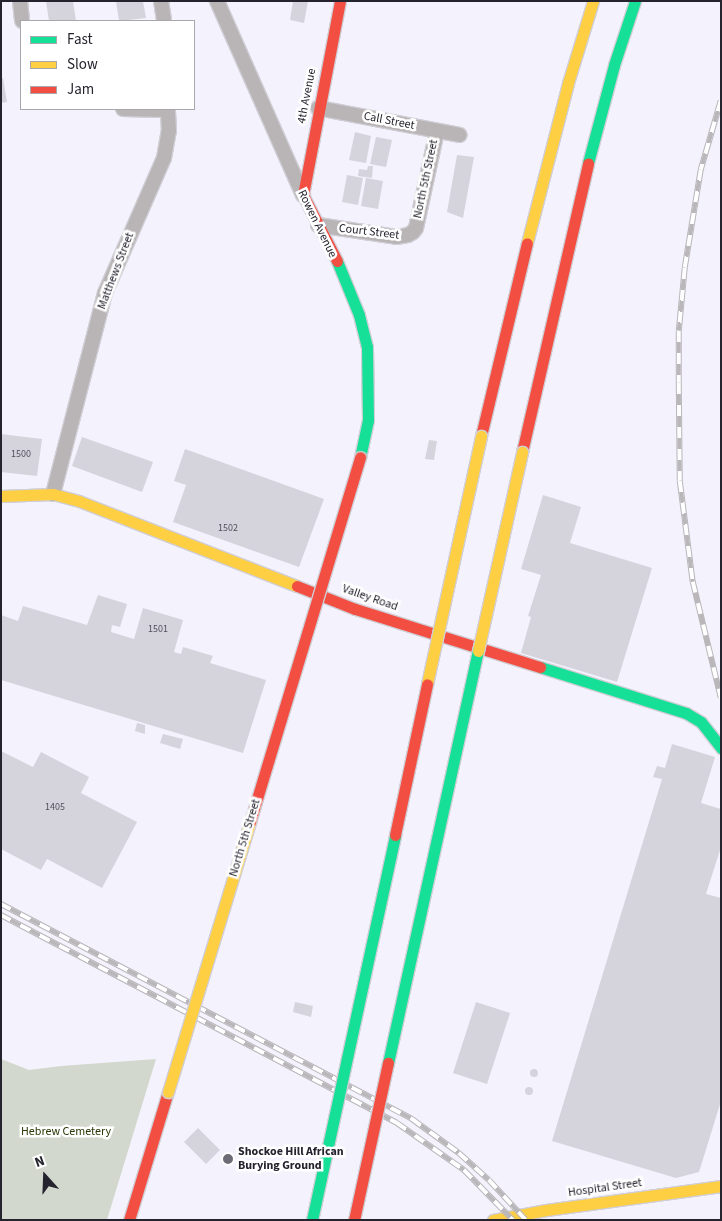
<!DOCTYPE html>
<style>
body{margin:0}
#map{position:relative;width:722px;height:1221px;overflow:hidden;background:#f4f2fc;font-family:"Source Sans 3",sans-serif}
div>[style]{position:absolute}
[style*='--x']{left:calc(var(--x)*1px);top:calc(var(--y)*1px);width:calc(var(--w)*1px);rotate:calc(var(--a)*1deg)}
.green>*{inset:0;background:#d2d8cd}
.building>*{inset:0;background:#d5d4dd}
.round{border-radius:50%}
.roads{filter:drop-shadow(1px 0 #d0ced6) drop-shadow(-1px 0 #d0ced6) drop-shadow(0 1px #d0ced6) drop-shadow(0 -1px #d0ced6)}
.street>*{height:14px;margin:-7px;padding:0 7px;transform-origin:7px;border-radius:7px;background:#b9b4b5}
.fast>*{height:11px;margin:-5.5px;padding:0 5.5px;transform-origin:5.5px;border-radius:5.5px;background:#16e098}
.slow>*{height:11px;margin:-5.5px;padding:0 5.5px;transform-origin:5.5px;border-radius:5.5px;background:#ffcf43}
.jam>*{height:11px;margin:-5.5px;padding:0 5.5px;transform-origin:5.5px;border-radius:5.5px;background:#f24e42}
.rail>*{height:5.5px;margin-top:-2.75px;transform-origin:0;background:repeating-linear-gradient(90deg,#fff 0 11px,#bab7bb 0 22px);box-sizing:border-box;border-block:1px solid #bab7bb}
.bridges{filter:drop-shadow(1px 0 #d0ced6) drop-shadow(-1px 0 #d0ced6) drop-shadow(0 1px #d0ced6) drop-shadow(0 -1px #d0ced6)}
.fast-bridge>*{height:11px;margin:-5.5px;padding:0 5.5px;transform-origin:5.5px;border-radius:5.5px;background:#16e098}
.slow-bridge>*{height:11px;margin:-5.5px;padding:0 5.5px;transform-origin:5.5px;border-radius:5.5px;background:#ffcf43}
.jam-bridge>*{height:11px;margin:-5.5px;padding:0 5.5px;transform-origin:5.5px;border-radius:5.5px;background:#f24e42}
.dots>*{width:14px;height:14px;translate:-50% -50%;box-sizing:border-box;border:2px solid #fff;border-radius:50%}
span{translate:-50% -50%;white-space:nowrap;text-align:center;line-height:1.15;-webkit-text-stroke:5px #fff;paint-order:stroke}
.number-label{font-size:10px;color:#51505a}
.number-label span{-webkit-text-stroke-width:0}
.street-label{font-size:12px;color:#25242e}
.park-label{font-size:12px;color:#283705}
.poi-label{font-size:12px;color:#25242e;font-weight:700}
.left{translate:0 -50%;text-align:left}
.frame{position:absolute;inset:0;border:2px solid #25242e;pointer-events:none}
.legend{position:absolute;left:20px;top:20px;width:175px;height:90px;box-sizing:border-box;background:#fff;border:1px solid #a8a7ab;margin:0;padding:6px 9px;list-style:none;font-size:15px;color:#25242e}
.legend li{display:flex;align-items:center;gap:10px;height:25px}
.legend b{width:25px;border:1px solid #a8a7ab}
.north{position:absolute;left:20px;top:1151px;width:50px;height:50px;-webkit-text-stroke:4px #fff;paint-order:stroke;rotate:340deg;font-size:14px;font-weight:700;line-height:20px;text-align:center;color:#25242e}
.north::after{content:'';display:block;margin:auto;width:18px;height:22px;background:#25242e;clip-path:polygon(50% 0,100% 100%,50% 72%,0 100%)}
</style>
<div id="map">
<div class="green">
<i style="clip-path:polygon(1px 1059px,29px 1070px,61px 1066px,156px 1059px,107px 1220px,1px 1220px)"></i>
</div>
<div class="building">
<i style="clip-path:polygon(46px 1px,73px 1px,76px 21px,49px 21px)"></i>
<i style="clip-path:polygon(116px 1px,143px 1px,146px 18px,119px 21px)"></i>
<i style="clip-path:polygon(293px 1px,308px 1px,304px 23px,290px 20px)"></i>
<i style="clip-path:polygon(1px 78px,3px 78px,7px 102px,1px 103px)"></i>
<i style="clip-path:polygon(355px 132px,371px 136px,366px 163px,349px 160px)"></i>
<i style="clip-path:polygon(376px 137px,392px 140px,386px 167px,370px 164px)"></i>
<i style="clip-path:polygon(457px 155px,474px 157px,463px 218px,447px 212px)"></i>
<i style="clip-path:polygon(368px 166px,373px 166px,372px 178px,358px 176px,359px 169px,367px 170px)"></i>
<i style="clip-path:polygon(347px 175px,363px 178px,358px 205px,342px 202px)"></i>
<i style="clip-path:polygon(366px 178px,383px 181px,378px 209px,361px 206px)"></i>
<i style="clip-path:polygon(1px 434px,42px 439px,37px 476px,1px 472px)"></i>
<i style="clip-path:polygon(82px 437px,153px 462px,142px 492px,72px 466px)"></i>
<i style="clip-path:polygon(429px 440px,437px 441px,434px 460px,425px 459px)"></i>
<i style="clip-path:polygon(185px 449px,324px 499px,299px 567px,173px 522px,186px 485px,174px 481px)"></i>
<i style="clip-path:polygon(543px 495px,581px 507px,570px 543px,652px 568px,617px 682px,521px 653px,531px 617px,528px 616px,541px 575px,521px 569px)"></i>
<i style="clip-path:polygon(98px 595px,127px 604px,120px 627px,112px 625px,111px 632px,134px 639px,143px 608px,183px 620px,174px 652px,181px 654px,183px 647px,213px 656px,210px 663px,266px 680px,243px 753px,1px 680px,1px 615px,18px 621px,23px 606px,87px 625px)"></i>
<i style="clip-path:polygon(137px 723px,145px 725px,145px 734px,135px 731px)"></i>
<i style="clip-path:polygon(163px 734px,183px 739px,180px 749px,160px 743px)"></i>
<i style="clip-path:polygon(672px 744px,715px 757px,701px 803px,721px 809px,721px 847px,706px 894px,721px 898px,721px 1101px,699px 1172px,676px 1178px,552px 1141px,662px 779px,653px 777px,657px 766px,665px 768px)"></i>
<i style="clip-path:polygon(1px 751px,33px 767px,41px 752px,89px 777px,81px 793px,137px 822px,102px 888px,47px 859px,41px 870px,1px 849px)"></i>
<i style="clip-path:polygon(295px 1002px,313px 1006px,311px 1017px,293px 1012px)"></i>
<i style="clip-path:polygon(476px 1002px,510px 1013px,487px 1084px,453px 1073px)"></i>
<i class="round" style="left:530px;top:1069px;width:8px;height:8px"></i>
<i class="round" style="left:525px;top:1087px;width:8px;height:8px"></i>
<i style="clip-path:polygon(198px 1128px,220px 1150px,206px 1164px,184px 1142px)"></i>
</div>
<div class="roads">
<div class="street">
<i style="--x:20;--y:1;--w:20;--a:84"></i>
<i style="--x:161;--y:1;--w:20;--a:81"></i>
<i style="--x:217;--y:1;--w:212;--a:66.1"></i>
<i style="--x:318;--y:108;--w:144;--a:10.8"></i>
<i style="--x:123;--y:109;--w:45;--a:1.3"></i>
<i style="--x:318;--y:225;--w:79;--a:8.7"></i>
<i style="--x:396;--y:237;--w:12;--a:-9"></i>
<i style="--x:408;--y:235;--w:6;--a:-31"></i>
<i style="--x:413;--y:232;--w:5;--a:-53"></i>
<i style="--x:416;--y:228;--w:99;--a:-77.8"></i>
<i style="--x:53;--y:494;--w:208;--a:-75.5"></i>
<i style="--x:105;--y:293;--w:147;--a:-66.4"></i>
<i style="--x:164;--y:158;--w:27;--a:-80"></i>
<i style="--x:169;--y:131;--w:22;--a:-93"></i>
</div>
<div class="fast">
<i style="--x:588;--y:163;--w:101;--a:-75.1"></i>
<i style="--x:614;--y:65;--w:67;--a:-71.8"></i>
<i style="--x:337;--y:261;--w:58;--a:67.8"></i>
<i style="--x:359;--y:315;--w:33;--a:76"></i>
<i style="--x:367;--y:347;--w:73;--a:89.2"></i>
<i style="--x:368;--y:420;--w:38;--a:102"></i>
<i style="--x:540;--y:667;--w:153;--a:17.5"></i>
<i style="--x:686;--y:713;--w:17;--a:31"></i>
<i style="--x:701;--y:722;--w:33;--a:52"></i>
</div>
<div class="slow">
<i style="--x:527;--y:243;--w:165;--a:-75.6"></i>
<i style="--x:568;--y:83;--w:86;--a:-73"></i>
<i style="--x:1;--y:496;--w:52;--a:-2.2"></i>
<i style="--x:53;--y:494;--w:27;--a:15"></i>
<i style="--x:79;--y:501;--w:234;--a:21.3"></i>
<i style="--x:493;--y:1220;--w:54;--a:-10.7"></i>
<i style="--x:546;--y:1210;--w:177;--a:-7.8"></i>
</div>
<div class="jam">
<i style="--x:337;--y:261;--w:74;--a:-117.3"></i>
<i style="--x:303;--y:195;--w:197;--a:-79.2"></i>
<i style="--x:481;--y:436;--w:198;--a:-76.6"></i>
<i style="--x:522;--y:452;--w:296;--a:-77.1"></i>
<i style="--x:297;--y:586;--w:62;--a:21.6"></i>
<i style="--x:355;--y:609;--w:194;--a:17.4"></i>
<i style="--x:129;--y:1220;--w:134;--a:-73.1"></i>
</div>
</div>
<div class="rail">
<i style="--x:721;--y:101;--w:72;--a:106.2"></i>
<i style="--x:701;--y:170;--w:99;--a:99.3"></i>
<i style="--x:685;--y:268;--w:63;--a:95.4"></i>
<i style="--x:679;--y:331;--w:52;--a:90"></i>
<i style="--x:679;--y:383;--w:98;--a:89.4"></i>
<i style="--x:680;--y:481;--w:102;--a:82.7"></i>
<i style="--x:693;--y:582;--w:119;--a:76.4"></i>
<i style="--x:1;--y:904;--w:464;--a:27.6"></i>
<i style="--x:412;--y:1119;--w:58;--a:35.9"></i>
<i style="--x:459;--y:1153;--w:40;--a:42"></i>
<i style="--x:489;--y:1180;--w:54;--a:47.2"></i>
<i style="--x:1;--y:915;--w:447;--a:27.7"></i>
<i style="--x:397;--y:1123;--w:82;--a:35"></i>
<i style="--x:464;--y:1170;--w:70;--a:45.6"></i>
</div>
<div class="bridges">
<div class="fast-bridge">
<i style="--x:388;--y:1063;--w:422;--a:-77.7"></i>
<i style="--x:312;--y:1220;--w:394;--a:-77.8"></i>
</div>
<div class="slow-bridge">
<i style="--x:478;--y:651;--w:204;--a:-77.5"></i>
<i style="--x:427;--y:684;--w:254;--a:-77.7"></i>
<i style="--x:168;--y:1092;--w:282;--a:-73.1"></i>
</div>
<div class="jam-bridge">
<i style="--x:250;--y:822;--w:381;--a:-73.2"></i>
<i style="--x:395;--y:835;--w:154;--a:-78"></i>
<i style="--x:354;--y:1220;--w:161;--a:-77.8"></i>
</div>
</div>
<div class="dots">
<i style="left:228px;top:1159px;background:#6d6c76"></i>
</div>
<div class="number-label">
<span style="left:21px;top:455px">1500</span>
<span style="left:228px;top:529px">1502</span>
<span style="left:158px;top:630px">1501</span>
<span style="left:55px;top:808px">1405</span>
</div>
<div class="street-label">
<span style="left:307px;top:96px;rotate:-79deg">4th Avenue</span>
<span style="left:389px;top:121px;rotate:11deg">Call Street</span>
<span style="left:426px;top:179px;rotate:-78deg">North 5th Street</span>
<span style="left:317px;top:224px;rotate:64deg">Rowen Avenue</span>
<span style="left:369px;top:232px;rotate:7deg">Court Street</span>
<span style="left:116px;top:271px;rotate:-69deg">Matthews Street</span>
<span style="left:370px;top:598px;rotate:19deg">Valley Road</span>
<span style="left:245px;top:838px;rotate:-73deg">North 5th Street</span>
<span style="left:605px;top:1188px;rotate:-8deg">Hospital Street</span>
</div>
<div class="park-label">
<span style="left:66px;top:1132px">Hebrew Cemetery</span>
</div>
<div class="poi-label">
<span class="left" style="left:238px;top:1159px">Shockoe Hill African<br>Burying Ground</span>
</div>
<div class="frame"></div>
<ul class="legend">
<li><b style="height:6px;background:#16e098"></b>Fast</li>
<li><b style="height:6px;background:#ffcf43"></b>Slow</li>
<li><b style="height:6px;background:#f24e42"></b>Jam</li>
</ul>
<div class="north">N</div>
</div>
